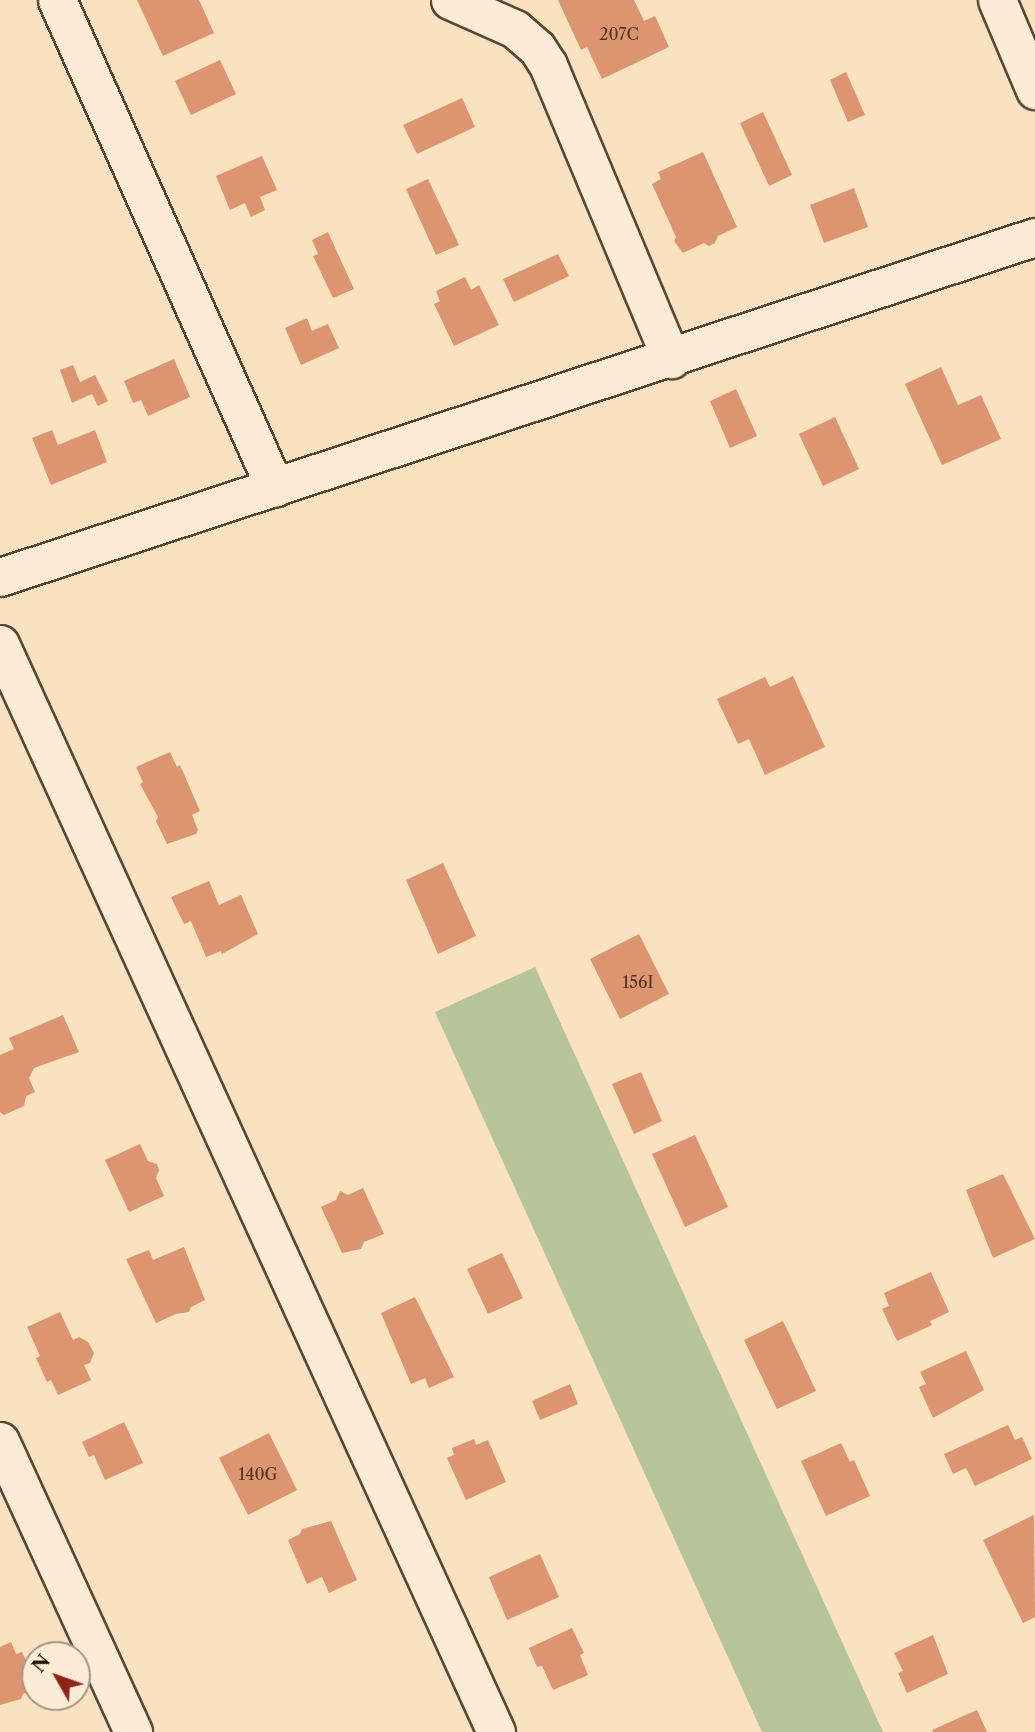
<!DOCTYPE html>
<style>
body{margin:0}
#map{position:relative;width:1035px;height:1732px;overflow:hidden;background:#fae2c0;font-family:"Libre Caslon Text",serif}
div>[style]{position:absolute}
[style*='--x']{left:calc(var(--x)*1px);top:calc(var(--y)*1px);width:calc(var(--w)*1px);rotate:calc(var(--a)*1deg)}
.green>*{inset:0;background:#b7c497}
.building>*{inset:0;background:#dd956f}
.roads{filter:drop-shadow(2px 0 #584834) drop-shadow(-2px 0 #584834) drop-shadow(0 2px #584834) drop-shadow(0 -2px #584834)}
.street>*{height:37px;margin:-18.5px;padding:0 18.5px;transform-origin:18.5px;border-radius:18.5px;background:#fcecd6}
span{translate:-50% -50%;white-space:nowrap;text-align:center;line-height:1.15;-webkit-text-stroke:7px #fcecd6;paint-order:stroke}
.number-label{font-size:16px;color:#513520}
.number-label span{-webkit-text-stroke-width:0}
.north{position:absolute;left:21px;top:1641px;width:70px;height:70px;box-sizing:border-box;background:#fcecd6;border:2px solid #a59682;border-radius:50%;rotate:310deg;font-size:19px;font-weight:700;line-height:28px;text-align:center;color:#221505}
.north::after{content:'';display:block;margin:auto;width:24px;height:32px;background:#8f2418;clip-path:polygon(50% 0,100% 100%,50% 72%,0 100%)}
</style>
<div id="map">
<div class="green">
<i style="clip-path:polygon(535px 967px,883px 1732px,762px 1732px,435px 1012px)"></i>
</div>
<div class="building">
<i style="clip-path:polygon(137px 0,199px 0,214px 33px,163px 56px)"></i>
<i style="clip-path:polygon(558px 0,634px 0,644px 21px,655px 16px,669px 47px,602px 79px,587px 47px,581px 50px)"></i>
<i style="clip-path:polygon(220px 60px,236px 94px,191px 115px,175px 81px)"></i>
<i style="clip-path:polygon(846px 72px,865px 115px,848px 122px,830px 80px)"></i>
<i style="clip-path:polygon(462px 98px,475px 127px,417px 154px,403px 125px)"></i>
<i style="clip-path:polygon(763px 112px,792px 175px,769px 186px,740px 123px)"></i>
<i style="clip-path:polygon(703px 152px,737px 227px,718px 236px,715px 243px,709px 246px,704px 243px,683px 253px,674px 241px,676px 237px,652px 184px,661px 179px,658px 172px)"></i>
<i style="clip-path:polygon(262px 156px,277px 190px,260px 197px,265px 210px,251px 217px,245px 203px,230px 210px,216px 176px)"></i>
<i style="clip-path:polygon(428px 179px,459px 245px,436px 255px,406px 189px)"></i>
<i style="clip-path:polygon(854px 188px,868px 227px,824px 243px,810px 205px)"></i>
<i style="clip-path:polygon(328px 232px,354px 289px,333px 298px,313px 256px,318px 254px,312px 240px)"></i>
<i style="clip-path:polygon(558px 254px,569px 276px,514px 302px,503px 279px)"></i>
<i style="clip-path:polygon(465px 277px,471px 290px,479px 285px,499px 325px,454px 346px,434px 304px,440px 301px,436px 291px)"></i>
<i style="clip-path:polygon(307px 318px,312px 331px,328px 324px,339px 348px,301px 365px,285px 328px)"></i>
<i style="clip-path:polygon(174px 359px,190px 397px,148px 416px,141px 400px,133px 403px,124px 381px)"></i>
<i style="clip-path:polygon(73px 365px,80px 382px,95px 375px,108px 401px,98px 406px,92px 394px,72px 403px,60px 370px)"></i>
<i style="clip-path:polygon(941px 367px,958px 405px,981px 395px,1001px 439px,942px 465px,905px 384px)"></i>
<i style="clip-path:polygon(736px 389px,757px 436px,730px 448px,710px 401px)"></i>
<i style="clip-path:polygon(835px 417px,859px 469px,823px 486px,799px 434px)"></i>
<i style="clip-path:polygon(52px 430px,58px 445px,95px 430px,107px 462px,51px 485px,32px 438px)"></i>
<i style="clip-path:polygon(793px 676px,825px 747px,765px 775px,749px 739px,738px 744px,717px 699px,765px 677px,770px 687px)"></i>
<i style="clip-path:polygon(170px 752px,177px 767px,180px 765px,200px 811px,192px 815px,198px 830px,196px 834px,167px 844px,156px 821px,158px 817px,140px 784px,143px 782px,136px 767px)"></i>
<i style="clip-path:polygon(443px 863px,476px 936px,438px 954px,406px 880px)"></i>
<i style="clip-path:polygon(209px 881px,219px 905px,241px 895px,258px 934px,222px 954px,221px 951px,206px 957px,191px 921px,184px 924px,171px 897px)"></i>
<i style="clip-path:polygon(639px 934px,669px 994px,620px 1019px,590px 959px)"></i>
<i style="clip-path:polygon(63px 1015px,79px 1052px,34px 1068px,29px 1078px,35px 1092px,26px 1096px,24px 1106px,4px 1115px,0 1112px,0 1055px,14px 1049px,9px 1038px)"></i>
<i style="clip-path:polygon(641px 1072px,662px 1121px,634px 1134px,612px 1084px)"></i>
<i style="clip-path:polygon(695px 1135px,728px 1207px,685px 1227px,652px 1154px)"></i>
<i style="clip-path:polygon(140px 1144px,148px 1161px,157px 1164px,159px 1170px,156px 1178px,164px 1196px,129px 1212px,105px 1160px)"></i>
<i style="clip-path:polygon(1003px 1174px,1035px 1239px,993px 1258px,966px 1190px)"></i>
<i style="clip-path:polygon(363px 1188px,384px 1234px,364px 1242px,361px 1249px,342px 1253px,321px 1207px,336px 1200px,340px 1191px,348px 1195px)"></i>
<i style="clip-path:polygon(184px 1247px,205px 1300px,191px 1307px,189px 1312px,176px 1314px,156px 1323px,126px 1259px,149px 1250px,153px 1260px)"></i>
<i style="clip-path:polygon(502px 1253px,523px 1298px,488px 1314px,467px 1269px)"></i>
<i style="clip-path:polygon(931px 1272px,949px 1312px,930px 1321px,932px 1325px,897px 1341px,882px 1309px,889px 1306px,884px 1293px)"></i>
<i style="clip-path:polygon(415px 1297px,454px 1377px,429px 1388px,425px 1378px,411px 1384px,381px 1313px)"></i>
<i style="clip-path:polygon(60px 1312px,73px 1340px,79px 1337px,88px 1342px,94px 1353px,90px 1363px,84px 1365px,91px 1380px,58px 1395px,51px 1380px,47px 1382px,36px 1358px,40px 1356px,27px 1327px)"></i>
<i style="clip-path:polygon(783px 1321px,816px 1391px,777px 1409px,744px 1340px)"></i>
<i style="clip-path:polygon(966px 1351px,984px 1390px,933px 1418px,919px 1387px,926px 1384px,920px 1372px)"></i>
<i style="clip-path:polygon(570px 1384px,578px 1404px,540px 1420px,532px 1401px)"></i>
<i style="clip-path:polygon(124px 1422px,143px 1463px,105px 1480px,94px 1455px,89px 1457px,82px 1442px)"></i>
<i style="clip-path:polygon(1008px 1425px,1015px 1440px,1022px 1437px,1032px 1459px,975px 1486px,966px 1468px,953px 1474px,944px 1454px)"></i>
<i style="clip-path:polygon(269px 1433px,297px 1490px,248px 1515px,219px 1458px)"></i>
<i style="clip-path:polygon(474px 1439px,476px 1445px,488px 1440px,506px 1482px,466px 1500px,447px 1458px,454px 1455px,452px 1448px)"></i>
<i style="clip-path:polygon(841px 1443px,850px 1462px,854px 1460px,870px 1496px,826px 1516px,801px 1461px)"></i>
<i style="clip-path:polygon(1034px 1515px,1035px 1617px,1023px 1623px,983px 1540px)"></i>
<i style="clip-path:polygon(331px 1521px,357px 1580px,329px 1593px,322px 1577px,307px 1584px,288px 1540px,300px 1534px,302px 1529px)"></i>
<i style="clip-path:polygon(540px 1554px,559px 1597px,507px 1620px,489px 1577px)"></i>
<i style="clip-path:polygon(572px 1628px,584px 1653px,580px 1655px,588px 1675px,553px 1690px,542px 1666px,537px 1667px,529px 1648px)"></i>
<i style="clip-path:polygon(933px 1635px,948px 1674px,907px 1693px,898px 1673px,903px 1671px,894px 1653px)"></i>
<i style="clip-path:polygon(11px 1642px,16px 1654px,22px 1652px,35px 1680px,35px 1688px,23px 1694px,21px 1699px,0 1705px,0 1647px)"></i>
<i style="clip-path:polygon(977px 1710px,987px 1732px,933px 1732px,932px 1730px)"></i>
</div>
<div class="roads">
<div class="street">
<i style="--x:57;--y:0;--w:534;--a:65.93"></i>
<i style="--x:450;--y:0;--w:71;--a:24"></i>
<i style="--x:515;--y:29;--w:29;--a:41"></i>
<i style="--x:537;--y:48;--w:20;--a:57"></i>
<i style="--x:548;--y:65;--w:319;--a:67.3"></i>
<i style="--x:997;--y:0;--w:98;--a:67.1"></i>
<i style="--x:0;--y:577;--w:1089;--a:-18.19"></i>
<i style="--x:0;--y:644;--w:1196;--a:65.49"></i>
<i style="--x:0;--y:1441;--w:320;--a:65.4"></i>
</div>
</div>
<div class="number-label">
<span style="left:619px;top:34px">207C</span>
<span style="left:638px;top:982px">156I</span>
<span style="left:258px;top:1474px">140G</span>
</div>
<div class="north">N</div>
</div>
